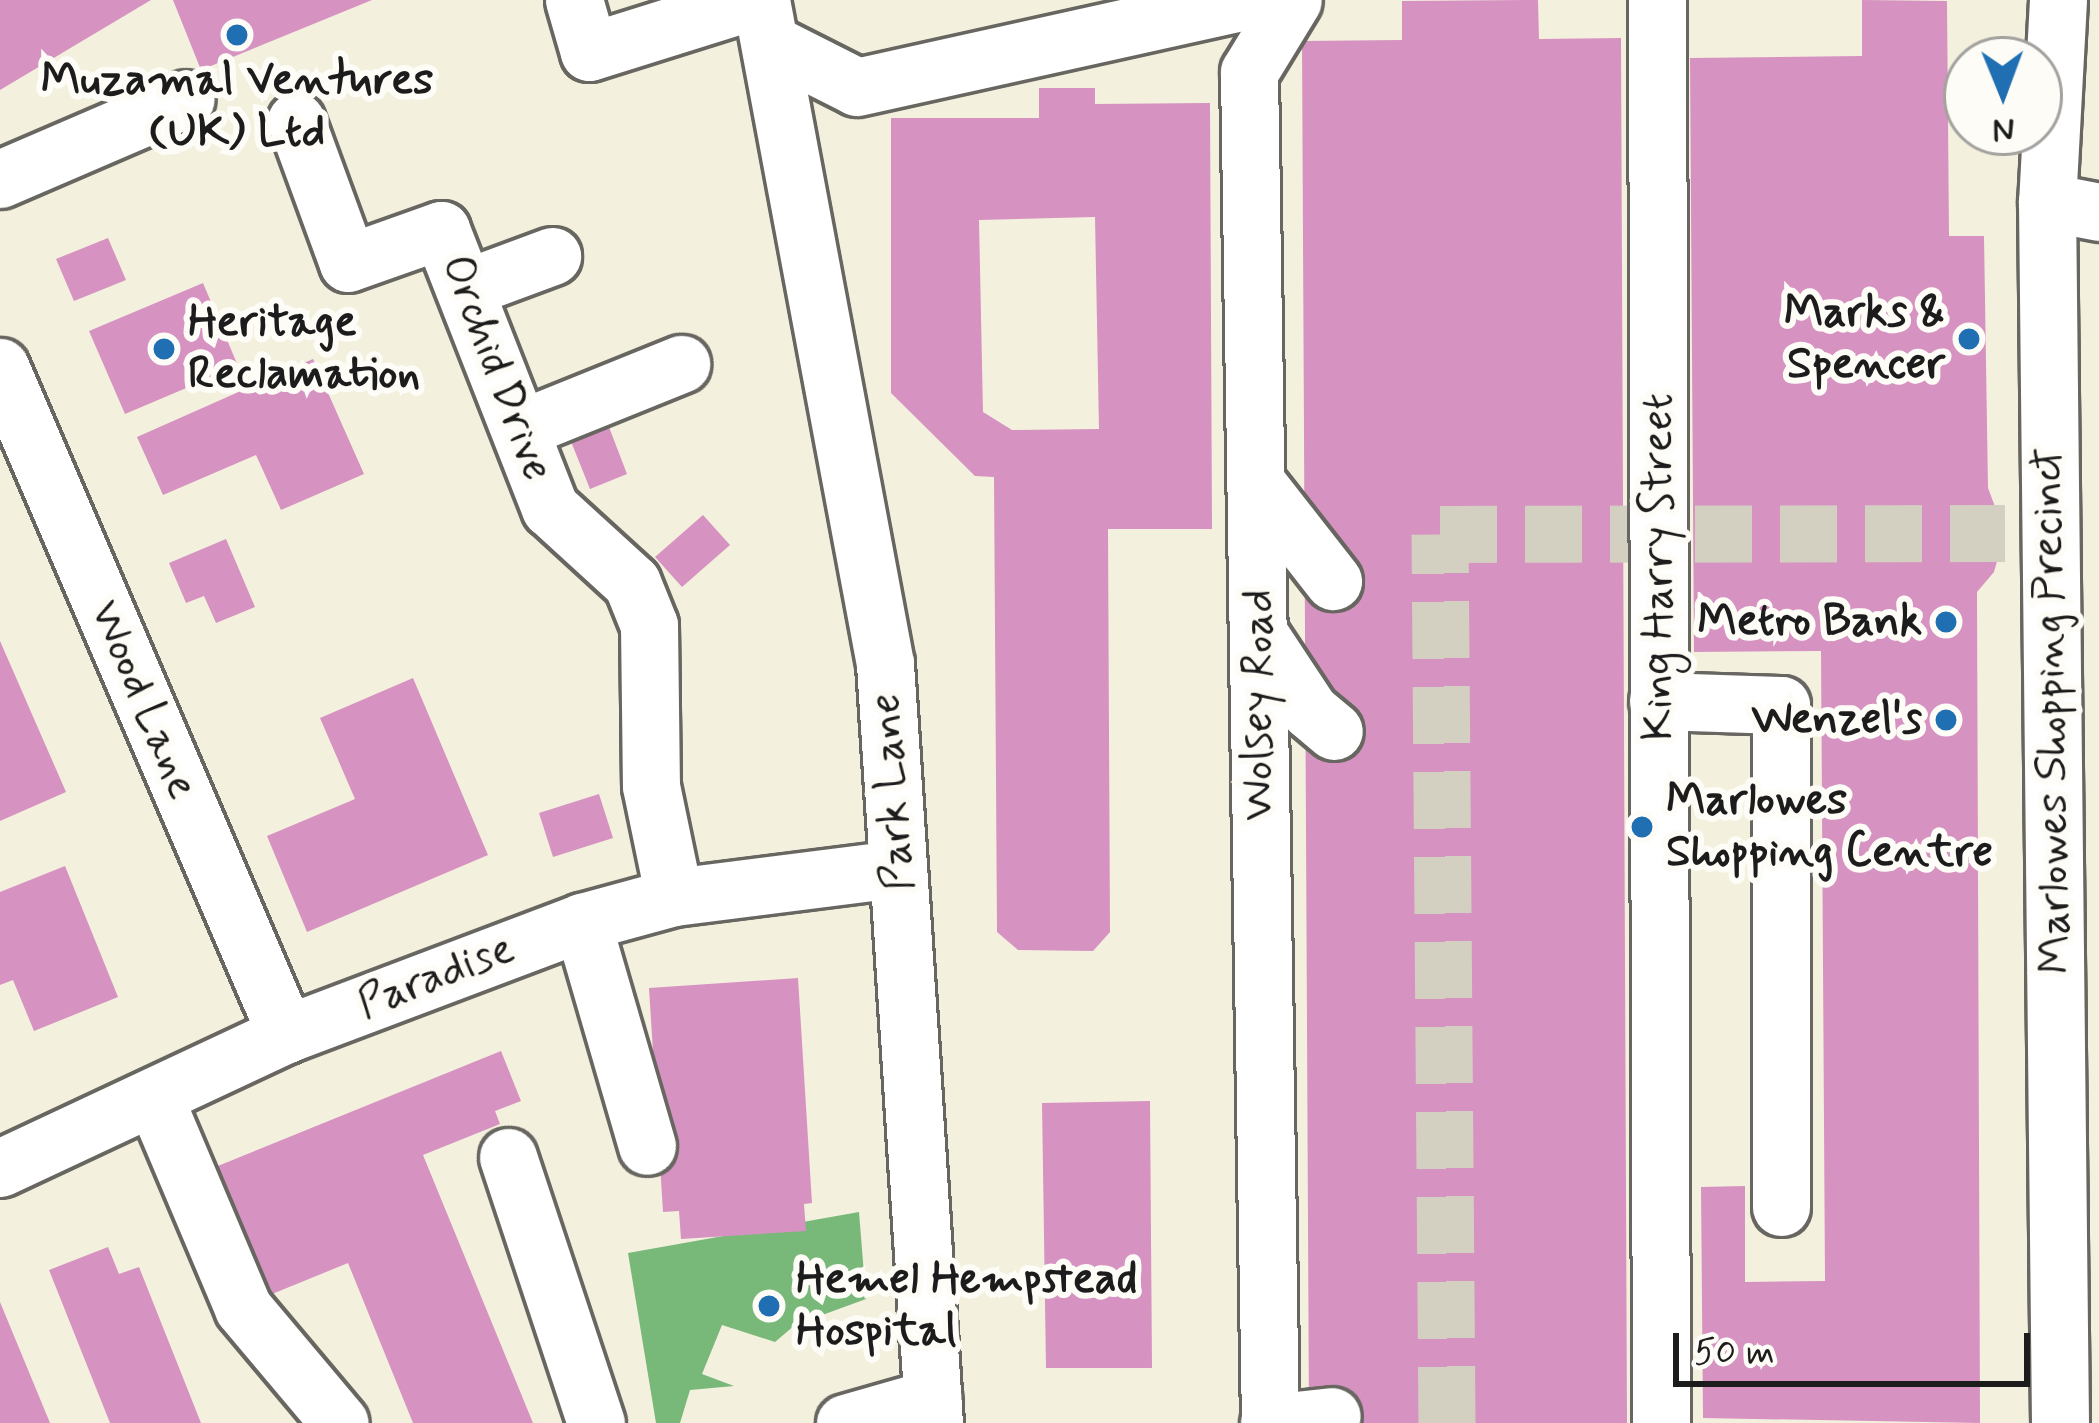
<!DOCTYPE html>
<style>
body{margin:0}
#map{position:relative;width:2099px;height:1423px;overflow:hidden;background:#f4f0de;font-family:Mynerve,sans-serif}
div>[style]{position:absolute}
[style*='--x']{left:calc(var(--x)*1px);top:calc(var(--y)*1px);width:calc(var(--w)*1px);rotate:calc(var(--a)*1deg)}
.forest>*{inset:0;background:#78b879}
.building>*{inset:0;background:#d692c0}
.minor-tunnel>*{height:57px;margin-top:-28.5px;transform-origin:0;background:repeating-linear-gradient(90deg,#d4d0c1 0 57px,transparent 0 85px)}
.roads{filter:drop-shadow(3px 0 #686660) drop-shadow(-3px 0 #686660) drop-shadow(0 3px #686660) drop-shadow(0 -3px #686660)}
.minor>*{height:57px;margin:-28.5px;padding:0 28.5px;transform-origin:28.5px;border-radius:28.5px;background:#fff}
.dots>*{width:33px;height:33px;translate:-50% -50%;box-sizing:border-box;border:6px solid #fdfcf7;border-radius:50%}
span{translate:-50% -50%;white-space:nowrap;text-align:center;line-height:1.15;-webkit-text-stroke:12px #fdfcf7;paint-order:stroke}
.poi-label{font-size:45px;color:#1c1c1c;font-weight:700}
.right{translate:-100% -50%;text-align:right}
.left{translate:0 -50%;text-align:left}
.street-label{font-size:45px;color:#1c1c1c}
.north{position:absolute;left:1943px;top:36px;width:120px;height:120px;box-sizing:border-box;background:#fdfcf7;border:3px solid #a3a29f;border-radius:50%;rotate:179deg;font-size:33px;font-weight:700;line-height:48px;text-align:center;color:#1c1c1c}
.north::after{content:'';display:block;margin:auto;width:42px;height:54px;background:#1f6fb2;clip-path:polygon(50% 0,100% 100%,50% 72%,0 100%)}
.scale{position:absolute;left:1673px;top:1333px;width:357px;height:54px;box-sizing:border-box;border:6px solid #1c1c1c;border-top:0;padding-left:15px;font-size:36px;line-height:42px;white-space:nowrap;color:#1c1c1c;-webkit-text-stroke:9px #fdfcf7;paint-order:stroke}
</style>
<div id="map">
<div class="forest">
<i style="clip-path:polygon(859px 1212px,866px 1299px,795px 1325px,775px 1342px,722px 1325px,702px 1374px,734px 1386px,690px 1390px,680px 1423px,656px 1423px,628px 1253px)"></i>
</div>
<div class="building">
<i style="clip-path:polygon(0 0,151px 0,0 90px)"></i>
<i style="clip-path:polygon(173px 0,372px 0,201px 70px)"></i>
<i style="clip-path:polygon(1538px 0,1539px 39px,1621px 38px,1627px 1423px,1309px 1423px,1302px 41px,1402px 40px,1402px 1px)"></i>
<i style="clip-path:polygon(1862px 0,1947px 1px,1949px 236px,1984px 236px,1988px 488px,2005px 533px,1994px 572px,1977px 592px,1980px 1423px,1703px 1418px,1701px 1187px,1745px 1186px,1745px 1282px,1825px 1281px,1821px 651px,1694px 652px,1690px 58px,1862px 56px)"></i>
<i style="clip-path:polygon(evenodd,1039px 88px,1095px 88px,1095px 104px,1210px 103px,1212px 529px,1108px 529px,1110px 932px,1093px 951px,1018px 950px,997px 932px,994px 477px,975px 476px,891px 393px,891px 118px,1039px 118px,1039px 88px,1095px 217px,1099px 429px,1012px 430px,983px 412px,979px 220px,1095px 217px)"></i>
<i style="clip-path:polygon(108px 238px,126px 280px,74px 301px,56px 259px)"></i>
<i style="clip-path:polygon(203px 283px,238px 366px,125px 414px,89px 331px)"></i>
<i style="clip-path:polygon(313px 359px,364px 474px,281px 510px,256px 455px,163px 495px,137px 437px)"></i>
<i style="clip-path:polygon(604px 414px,627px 474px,590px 489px,566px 429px)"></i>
<i style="clip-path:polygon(703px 515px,730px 545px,682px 587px,655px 557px)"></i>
<i style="clip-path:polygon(226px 539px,255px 607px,216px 623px,204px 596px,186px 603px,169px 563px)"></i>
<i style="clip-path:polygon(0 641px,66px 792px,0 821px)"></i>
<i style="clip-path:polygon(413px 678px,488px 855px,307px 932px,267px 836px,355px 799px,320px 718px)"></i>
<i style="clip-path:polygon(599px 794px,613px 838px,553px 857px,539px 813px)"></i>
<i style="clip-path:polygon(65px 866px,118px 997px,34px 1031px,13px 980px,0 985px,0 892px)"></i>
<i style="clip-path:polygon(798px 978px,812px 1203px,804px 1204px,806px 1231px,681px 1239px,679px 1211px,663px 1212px,649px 988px)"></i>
<i style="clip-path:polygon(501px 1051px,521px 1101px,495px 1111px,500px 1124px,423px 1155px,533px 1423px,413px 1423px,348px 1263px,255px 1301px,203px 1172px)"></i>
<i style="clip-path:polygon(1150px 1101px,1152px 1368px,1046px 1368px,1042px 1103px)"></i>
<i style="clip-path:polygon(108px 1247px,119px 1274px,139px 1267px,201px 1423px,110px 1423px,49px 1270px)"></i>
<i style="clip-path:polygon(0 1302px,50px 1423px,0 1423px)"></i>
</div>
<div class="minor-tunnel">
<i style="--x:1447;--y:1423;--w:889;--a:-90.45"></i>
<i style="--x:1440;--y:534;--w:565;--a:-0.1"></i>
</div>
<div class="roads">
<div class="minor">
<i style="--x:574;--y:0;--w:54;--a:73.9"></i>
<i style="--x:589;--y:52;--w:174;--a:-17.4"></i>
<i style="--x:761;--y:0;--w:675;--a:79.42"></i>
<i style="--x:885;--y:664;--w:761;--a:86.31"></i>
<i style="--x:1657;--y:0;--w:1423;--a:89.84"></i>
<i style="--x:2058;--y:0;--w:202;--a:93.1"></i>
<i style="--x:2047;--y:202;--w:1221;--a:89.39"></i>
<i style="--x:770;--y:43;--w:97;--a:26.8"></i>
<i style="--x:857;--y:87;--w:403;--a:-12.5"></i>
<i style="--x:296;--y:121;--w:151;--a:69.9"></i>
<i style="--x:348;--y:263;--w:99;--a:-19.5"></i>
<i style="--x:441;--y:230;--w:299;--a:68.6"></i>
<i style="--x:550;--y:508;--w:111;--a:42.4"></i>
<i style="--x:632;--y:583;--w:45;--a:68"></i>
<i style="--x:649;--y:625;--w:161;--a:89.3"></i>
<i style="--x:651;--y:786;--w:113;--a:78.3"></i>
<i style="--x:0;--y:179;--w:202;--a:-23.3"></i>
<i style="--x:2047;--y:202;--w:53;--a:10.9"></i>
<i style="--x:466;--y:288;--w:92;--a:-20.4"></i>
<i style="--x:0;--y:367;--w:726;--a:66.79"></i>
<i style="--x:520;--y:429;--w:174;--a:-22"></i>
<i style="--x:1258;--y:485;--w:122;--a:52"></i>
<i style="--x:1259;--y:634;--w:92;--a:56.5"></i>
<i style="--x:1310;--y:711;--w:31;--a:40"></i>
<i style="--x:1658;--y:701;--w:123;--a:1.9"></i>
<i style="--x:1781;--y:705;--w:502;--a:90"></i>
<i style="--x:582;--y:922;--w:233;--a:73.8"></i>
<i style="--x:154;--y:1097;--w:229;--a:67.1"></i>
<i style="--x:243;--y:1308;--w:150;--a:49.9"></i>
<i style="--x:508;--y:1157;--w:280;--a:71.7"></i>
<i style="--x:0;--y:1168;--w:316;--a:-25.1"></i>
<i style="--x:286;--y:1034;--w:316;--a:-20.7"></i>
<i style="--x:582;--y:922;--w:95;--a:-15.2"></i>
<i style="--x:674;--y:897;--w:225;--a:-7.2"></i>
<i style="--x:845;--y:1423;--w:91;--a:-15.9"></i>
<i style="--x:1269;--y:1423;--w:63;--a:-6.3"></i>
<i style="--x:1270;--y:1423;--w:1351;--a:-90.89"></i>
<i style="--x:1249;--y:72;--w:84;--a:-58.6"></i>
</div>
</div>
<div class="dots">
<i style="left:237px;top:35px;background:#1f6fb2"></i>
<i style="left:1969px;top:339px;background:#1f6fb2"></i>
<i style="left:164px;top:349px;background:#1f6fb2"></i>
<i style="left:1946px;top:622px;background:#1f6fb2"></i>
<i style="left:1946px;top:720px;background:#1f6fb2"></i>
<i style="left:1642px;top:827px;background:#1f6fb2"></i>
<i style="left:769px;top:1306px;background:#1f6fb2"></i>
</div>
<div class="poi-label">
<span style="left:237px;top:107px">Muzamal Ventures<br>(UK) Ltd</span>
<span class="right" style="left:1945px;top:339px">Marks &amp;<br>Spencer</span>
<span class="left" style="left:188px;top:349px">Heritage<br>Reclamation</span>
<span class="right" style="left:1922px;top:622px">Metro Bank</span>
<span class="right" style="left:1922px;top:720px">Wenzel's</span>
<span class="left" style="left:1666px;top:827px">Marlowes<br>Shopping Centre</span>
<span class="left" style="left:796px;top:1306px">Hemel Hempstead<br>Hospital</span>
</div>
<div class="street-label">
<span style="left:496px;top:368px;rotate:69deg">Orchid Drive</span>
<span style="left:1659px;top:567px;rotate:-90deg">King Harry Street</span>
<span style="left:143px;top:700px;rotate:67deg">Wood Lane</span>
<span style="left:1259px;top:705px;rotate:-90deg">Wolsey Road</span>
<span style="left:2052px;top:711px;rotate:-91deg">Marlowes Shopping Precinct</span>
<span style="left:893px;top:792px;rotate:-94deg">Park Lane</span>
<span style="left:436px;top:977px;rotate:-21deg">Paradise</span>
</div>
<div class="north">N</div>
<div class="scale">50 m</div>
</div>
